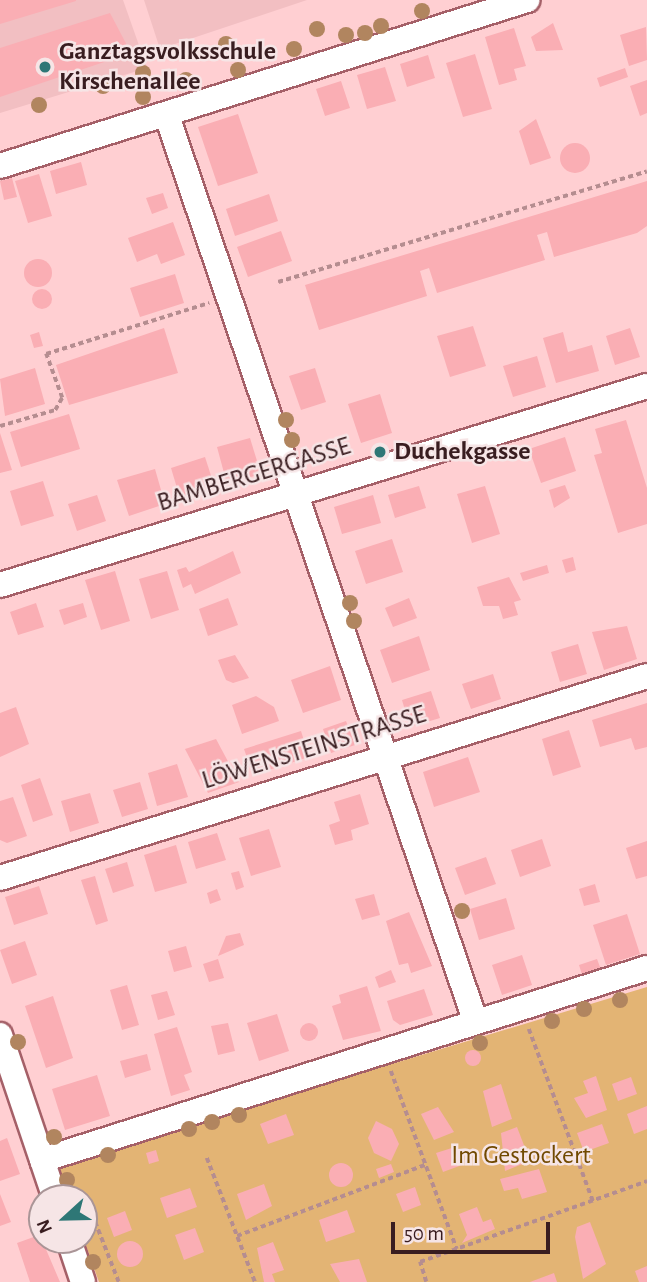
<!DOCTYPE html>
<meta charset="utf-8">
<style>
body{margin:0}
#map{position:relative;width:647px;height:1282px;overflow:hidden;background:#ffcfd2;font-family:"Alegreya Sans",sans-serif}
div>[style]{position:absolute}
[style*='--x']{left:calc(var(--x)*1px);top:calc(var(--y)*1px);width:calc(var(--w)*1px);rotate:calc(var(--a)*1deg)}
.built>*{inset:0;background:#f2bfc2}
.green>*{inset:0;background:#e3b474}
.building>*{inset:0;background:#faaeb4}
.round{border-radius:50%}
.path>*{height:3.5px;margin-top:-1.75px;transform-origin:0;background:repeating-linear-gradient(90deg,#b58d90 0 5px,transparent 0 8.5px)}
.roads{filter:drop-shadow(2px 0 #a56068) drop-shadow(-2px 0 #a56068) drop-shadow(0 2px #a56068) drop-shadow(0 -2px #a56068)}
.minor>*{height:24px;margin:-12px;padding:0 12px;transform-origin:12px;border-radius:12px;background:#fff}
.trees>*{width:16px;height:16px;margin:-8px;border-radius:50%;background:#b1855f}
.dots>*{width:19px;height:19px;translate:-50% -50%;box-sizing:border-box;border:4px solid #f6e5e6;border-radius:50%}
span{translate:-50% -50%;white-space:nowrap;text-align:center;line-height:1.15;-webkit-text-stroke:5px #f6e5e6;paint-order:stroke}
.poi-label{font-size:26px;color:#391d20;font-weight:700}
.left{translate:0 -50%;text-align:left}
.street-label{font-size:26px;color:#391d20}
.park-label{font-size:26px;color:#714901}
.north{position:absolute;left:28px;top:1184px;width:70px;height:70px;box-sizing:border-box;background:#f6e5e6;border:2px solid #aa9597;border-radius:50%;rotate:248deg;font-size:19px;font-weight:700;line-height:28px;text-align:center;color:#391d20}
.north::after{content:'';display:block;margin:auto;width:24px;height:32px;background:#2e7776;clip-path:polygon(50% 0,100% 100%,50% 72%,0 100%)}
.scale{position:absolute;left:391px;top:1222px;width:159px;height:32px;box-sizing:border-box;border:4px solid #391d20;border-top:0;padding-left:9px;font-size:21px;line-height:24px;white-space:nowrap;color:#391d20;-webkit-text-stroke:5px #f6e5e6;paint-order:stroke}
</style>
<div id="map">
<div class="built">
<i style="clip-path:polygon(0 0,123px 0,147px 68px,0 113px)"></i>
<i style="clip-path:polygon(144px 0,307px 0,160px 49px)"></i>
</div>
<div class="green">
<i style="clip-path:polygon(647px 987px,647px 1282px,99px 1282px,84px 1240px,84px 1198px,69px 1198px,57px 1165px)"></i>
</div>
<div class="building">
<i style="clip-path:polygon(0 0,76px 0,76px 1px,0 24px)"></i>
<i style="clip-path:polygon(110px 13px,131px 53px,0 97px,0 48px)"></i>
<i style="clip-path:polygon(553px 23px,563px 50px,536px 51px,531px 37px)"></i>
<i style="clip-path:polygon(646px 27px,647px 60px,629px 66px,620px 35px)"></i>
<i style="clip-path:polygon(514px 28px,526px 66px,514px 69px,517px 80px,499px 85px,485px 37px)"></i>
<i style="clip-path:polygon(475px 54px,492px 109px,463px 117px,446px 63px)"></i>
<i style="clip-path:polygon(428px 55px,435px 78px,407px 87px,400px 64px)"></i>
<i style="clip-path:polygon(385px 67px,396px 101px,367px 109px,357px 75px)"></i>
<i style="clip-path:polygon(625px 68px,628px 77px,600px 87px,597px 78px)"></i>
<i style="clip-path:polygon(647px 80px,647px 113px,640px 116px,630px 86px)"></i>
<i style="clip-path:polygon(341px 81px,350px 108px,325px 116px,316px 89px)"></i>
<i style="clip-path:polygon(238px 114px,258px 173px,218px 186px,198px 127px)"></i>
<i style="clip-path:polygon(536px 119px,551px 158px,530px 165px,519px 131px)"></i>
<i class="round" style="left:560px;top:143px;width:30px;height:30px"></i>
<i style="clip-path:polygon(81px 162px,87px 185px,56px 194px,50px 171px)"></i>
<i style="clip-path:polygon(39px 174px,52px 216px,28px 223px,15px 181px)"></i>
<i style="clip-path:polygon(12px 178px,17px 197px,4px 200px,0 181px)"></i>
<i style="clip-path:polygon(647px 181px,647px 226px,637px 233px,554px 257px,547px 232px,537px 235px,545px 260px,437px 293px,429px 268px,420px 271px,427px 296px,319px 330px,305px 285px)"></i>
<i style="clip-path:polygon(163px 193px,168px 208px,152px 214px,146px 198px)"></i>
<i style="clip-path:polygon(269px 194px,278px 221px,235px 236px,226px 209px)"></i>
<i style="clip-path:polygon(173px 222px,185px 255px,161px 264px,157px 254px,137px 262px,128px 238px)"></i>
<i style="clip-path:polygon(281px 231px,292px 261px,248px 277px,237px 247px)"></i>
<i class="round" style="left:24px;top:259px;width:28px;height:28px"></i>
<i style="clip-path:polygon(175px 274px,184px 303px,140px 317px,130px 288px)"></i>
<i class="round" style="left:32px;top:289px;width:20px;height:20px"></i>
<i style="clip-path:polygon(473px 326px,486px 366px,450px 377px,437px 336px)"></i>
<i style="clip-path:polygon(164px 328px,178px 373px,69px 405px,56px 365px)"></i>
<i style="clip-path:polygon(630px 328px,640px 357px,615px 365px,606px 336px)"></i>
<i style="clip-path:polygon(39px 332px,43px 346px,34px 348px,30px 335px)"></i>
<i style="clip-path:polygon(563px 332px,568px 352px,592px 345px,599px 371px,556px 383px,543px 338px)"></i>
<i style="clip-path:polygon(537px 356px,546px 387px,513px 397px,503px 366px)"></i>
<i style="clip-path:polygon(35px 368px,45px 404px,5px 416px,0 379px)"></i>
<i style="clip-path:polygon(315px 368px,326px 402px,301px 410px,289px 376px)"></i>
<i style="clip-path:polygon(380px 394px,392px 433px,361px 443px,348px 404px)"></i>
<i style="clip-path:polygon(69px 414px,80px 449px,21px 467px,10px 432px)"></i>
<i style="clip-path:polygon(626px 420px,647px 488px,647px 524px,618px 533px,594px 455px,602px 453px,595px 429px)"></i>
<i style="clip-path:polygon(0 433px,12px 470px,0 473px)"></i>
<i style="clip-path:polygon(565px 437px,576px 471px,541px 483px,529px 449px)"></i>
<i style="clip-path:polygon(250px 438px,261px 474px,227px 484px,217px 447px)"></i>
<i style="clip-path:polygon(205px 457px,215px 488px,180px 498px,171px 468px)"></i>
<i style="clip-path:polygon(155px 469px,165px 504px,129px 516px,117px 480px)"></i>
<i style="clip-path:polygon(43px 481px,54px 516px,21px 526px,10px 491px)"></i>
<i style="clip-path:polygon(565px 485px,570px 498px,554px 508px,549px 490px)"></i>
<i style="clip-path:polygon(419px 486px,426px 508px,395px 518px,388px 495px)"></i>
<i style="clip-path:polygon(485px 486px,500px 534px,472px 543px,457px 494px)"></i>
<i style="clip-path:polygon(97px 495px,106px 521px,77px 531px,68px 504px)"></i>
<i style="clip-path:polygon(373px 495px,381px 523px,342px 534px,334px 507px)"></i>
<i style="clip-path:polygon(392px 539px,403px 572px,366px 584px,355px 551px)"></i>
<i style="clip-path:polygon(233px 551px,241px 573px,195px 594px,191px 584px,183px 588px,177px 570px,186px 567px,189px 572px)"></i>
<i style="clip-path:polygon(573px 557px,576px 570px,566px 573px,562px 560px)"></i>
<i style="clip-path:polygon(547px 565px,549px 573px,523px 581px,520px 573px)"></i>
<i style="clip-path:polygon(115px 571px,130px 621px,101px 630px,85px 580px)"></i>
<i style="clip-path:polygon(167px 571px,179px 610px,151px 619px,139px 579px)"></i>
<i style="clip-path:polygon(509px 577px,521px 600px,514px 602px,518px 615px,503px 619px,499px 606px,483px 606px,477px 587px)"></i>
<i style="clip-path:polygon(228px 598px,238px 625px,208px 636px,199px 609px)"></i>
<i style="clip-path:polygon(409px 598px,417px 618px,393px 627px,385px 608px)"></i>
<i style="clip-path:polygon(36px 603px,44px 627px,18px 635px,10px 612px)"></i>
<i style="clip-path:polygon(83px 603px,87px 617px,64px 625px,59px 610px)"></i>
<i style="clip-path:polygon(627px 626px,637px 659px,604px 670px,592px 632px)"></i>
<i style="clip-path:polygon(419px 636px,430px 670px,392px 683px,380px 650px)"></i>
<i style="clip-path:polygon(578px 644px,587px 674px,560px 682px,551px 652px)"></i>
<i style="clip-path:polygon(235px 655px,249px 678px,233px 683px,226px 680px,218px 660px)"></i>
<i style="clip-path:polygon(330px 666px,341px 700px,303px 713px,291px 680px)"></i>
<i style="clip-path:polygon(493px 674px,501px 699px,471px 709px,462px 684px)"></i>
<i style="clip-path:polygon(431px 691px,440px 718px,410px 727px,402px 700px)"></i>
<i style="clip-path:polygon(256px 696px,274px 707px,279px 721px,242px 734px,232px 705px)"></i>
<i style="clip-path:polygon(647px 703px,647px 747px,635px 750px,631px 738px,600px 747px,592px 720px)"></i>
<i style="clip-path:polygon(16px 707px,29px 744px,0 757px,0 713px)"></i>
<i style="clip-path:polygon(346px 721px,355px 745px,331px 753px,323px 729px)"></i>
<i style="clip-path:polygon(569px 730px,581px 767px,553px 776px,542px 739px)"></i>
<i style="clip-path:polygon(301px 731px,309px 757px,253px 775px,244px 749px)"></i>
<i style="clip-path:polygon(216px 739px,239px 782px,208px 793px,185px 749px)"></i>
<i style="clip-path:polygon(468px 757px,480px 792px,434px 807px,423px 772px)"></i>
<i style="clip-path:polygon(177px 764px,188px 797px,157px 806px,148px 773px)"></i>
<i style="clip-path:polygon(40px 778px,53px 815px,33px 822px,21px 785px)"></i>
<i style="clip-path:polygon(140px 782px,148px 809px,122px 817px,113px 790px)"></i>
<i style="clip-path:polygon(90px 793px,99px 823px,70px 832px,61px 801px)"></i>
<i style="clip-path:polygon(360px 794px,369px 824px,351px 830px,353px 840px,335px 845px,329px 825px,340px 821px,334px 802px)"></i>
<i style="clip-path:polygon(13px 797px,27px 836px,7px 843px,0 840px,0 801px)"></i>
<i style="clip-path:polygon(269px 829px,281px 867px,251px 876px,239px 838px)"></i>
<i style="clip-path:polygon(217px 833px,226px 860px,196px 869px,188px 842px)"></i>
<i style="clip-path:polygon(542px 839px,551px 866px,520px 877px,511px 850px)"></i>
<i style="clip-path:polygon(647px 841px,647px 876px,636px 879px,626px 848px)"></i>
<i style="clip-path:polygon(176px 845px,187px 883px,155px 892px,144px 855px)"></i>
<i style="clip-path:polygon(486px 857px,496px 884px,465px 895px,455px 868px)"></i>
<i style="clip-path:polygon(127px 862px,134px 886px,113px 893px,105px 869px)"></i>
<i style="clip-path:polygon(239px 871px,244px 887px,236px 890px,231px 873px)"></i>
<i style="clip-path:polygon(95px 876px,108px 921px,96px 925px,81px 880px)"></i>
<i style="clip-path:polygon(595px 884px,600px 902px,584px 906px,579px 889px)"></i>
<i style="clip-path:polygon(39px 886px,48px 914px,14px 925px,5px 897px)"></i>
<i style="clip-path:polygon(217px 889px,221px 900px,210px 904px,207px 893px)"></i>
<i style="clip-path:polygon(374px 894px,380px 915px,362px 920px,355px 899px)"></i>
<i style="clip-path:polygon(506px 898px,515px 929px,479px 940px,470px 909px)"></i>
<i style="clip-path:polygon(409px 912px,432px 966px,411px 973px,408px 963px,399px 965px,386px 921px)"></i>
<i style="clip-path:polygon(627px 914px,640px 954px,606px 965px,593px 925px)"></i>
<i style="clip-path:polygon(240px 933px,244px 945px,218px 956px,226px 936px)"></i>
<i style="clip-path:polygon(25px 941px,37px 975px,12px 984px,0 950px)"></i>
<i style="clip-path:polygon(186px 946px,192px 967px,174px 972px,168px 951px)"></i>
<i style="clip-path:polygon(522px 955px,532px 985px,502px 995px,492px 965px)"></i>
<i style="clip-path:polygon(218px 959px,224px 978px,209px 982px,203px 964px)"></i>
<i style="clip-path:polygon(597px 959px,603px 975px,584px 981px,579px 965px)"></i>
<i style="clip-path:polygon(391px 970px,396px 982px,379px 988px,375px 977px)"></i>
<i style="clip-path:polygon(127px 985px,139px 1025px,122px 1030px,110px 990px)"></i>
<i style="clip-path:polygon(367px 986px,381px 1031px,343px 1040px,332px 1006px,341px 1003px,339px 995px)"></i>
<i style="clip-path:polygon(424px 989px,433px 1015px,400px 1025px,393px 1020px,387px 1001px)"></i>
<i style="clip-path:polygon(167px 991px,175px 1015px,158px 1020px,151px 995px)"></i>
<i style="clip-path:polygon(53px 996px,73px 1058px,46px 1068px,25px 1006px)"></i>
<i style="clip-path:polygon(277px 1014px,289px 1051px,259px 1061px,247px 1023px)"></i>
<i style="clip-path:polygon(228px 1023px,235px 1051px,218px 1055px,211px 1026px)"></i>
<i class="round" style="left:300px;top:1023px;width:18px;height:18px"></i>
<i style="clip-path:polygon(177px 1027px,192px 1072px,184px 1075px,190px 1090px,171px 1096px,154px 1034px)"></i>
<i class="round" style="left:465px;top:1050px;width:16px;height:16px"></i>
<i style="clip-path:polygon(147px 1054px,151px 1070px,125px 1078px,120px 1061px)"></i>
<i style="clip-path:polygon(97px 1075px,110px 1116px,65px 1130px,52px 1089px)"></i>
<i style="clip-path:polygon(596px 1076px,607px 1110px,586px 1118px,574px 1098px,588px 1093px,583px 1081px)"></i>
<i style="clip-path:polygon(631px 1077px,637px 1094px,618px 1101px,612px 1084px)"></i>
<i style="clip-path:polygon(501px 1084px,512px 1119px,492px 1127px,483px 1091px)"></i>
<i style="clip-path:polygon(647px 1106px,647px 1129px,634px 1134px,627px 1114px)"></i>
<i style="clip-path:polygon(438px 1107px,454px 1132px,434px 1140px,421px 1114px)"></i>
<i style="clip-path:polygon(286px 1114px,294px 1135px,268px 1144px,260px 1124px)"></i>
<i style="clip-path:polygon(376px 1121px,392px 1129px,399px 1144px,391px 1161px,374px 1153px,368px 1138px)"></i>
<i style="clip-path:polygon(602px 1124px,609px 1143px,584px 1152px,577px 1133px)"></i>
<i style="clip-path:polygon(517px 1127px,530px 1161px,505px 1171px,501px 1133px)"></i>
<i style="clip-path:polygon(7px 1138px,20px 1174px,0 1181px,0 1141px)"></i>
<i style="clip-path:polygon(455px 1147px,462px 1165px,443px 1172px,436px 1153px)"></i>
<i style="clip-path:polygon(156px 1150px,159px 1161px,149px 1164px,146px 1153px)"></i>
<i class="round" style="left:329px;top:1163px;width:24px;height:24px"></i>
<i style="clip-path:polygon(391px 1164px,394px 1172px,379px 1178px,376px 1169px)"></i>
<i style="clip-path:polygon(539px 1169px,547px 1192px,522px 1199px,518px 1188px,504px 1191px,500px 1179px)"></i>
<i style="clip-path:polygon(264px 1184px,272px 1206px,246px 1220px,237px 1194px)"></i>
<i style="clip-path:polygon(415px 1187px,421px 1205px,403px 1212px,396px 1194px)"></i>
<i style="clip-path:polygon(190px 1188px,197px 1207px,167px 1218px,160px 1198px)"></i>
<i style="clip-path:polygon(0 1194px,11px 1222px,0 1226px)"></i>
<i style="clip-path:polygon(477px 1207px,483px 1222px,491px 1219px,495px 1229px,462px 1243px,467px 1235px,459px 1214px)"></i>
<i style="clip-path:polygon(347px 1210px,355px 1232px,326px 1242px,319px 1220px)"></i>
<i style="clip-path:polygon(125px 1211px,132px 1230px,114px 1237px,107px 1218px)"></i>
<i style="clip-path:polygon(590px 1222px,606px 1264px,583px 1279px,575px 1237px,577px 1227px)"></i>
<i style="clip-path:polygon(195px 1228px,204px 1252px,184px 1260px,175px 1235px)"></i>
<i style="clip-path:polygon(42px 1234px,42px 1240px,60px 1282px,30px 1282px,17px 1243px)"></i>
<i class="round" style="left:117px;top:1241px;width:26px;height:26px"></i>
<i style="clip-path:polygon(273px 1242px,284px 1270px,272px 1274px,275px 1282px,264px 1282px,257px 1248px)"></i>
<i style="clip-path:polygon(359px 1259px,367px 1282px,340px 1282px,330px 1264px)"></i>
<i style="clip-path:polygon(647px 1266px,647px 1282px,639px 1282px,635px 1271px)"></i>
<i style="clip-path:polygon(554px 1273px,557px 1282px,530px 1282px)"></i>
</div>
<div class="path">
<i style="--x:278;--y:282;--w:385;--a:-16.7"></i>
<i style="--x:0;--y:426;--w:57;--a:-16.2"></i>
<i style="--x:55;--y:410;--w:14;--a:-60"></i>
<i style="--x:62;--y:398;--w:47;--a:-110"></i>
<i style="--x:46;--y:354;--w:171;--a:-17.4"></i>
<i style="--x:529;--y:1029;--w:184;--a:69.6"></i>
<i style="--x:391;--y:1071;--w:190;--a:69.7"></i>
<i style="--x:207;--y:1158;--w:133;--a:68.8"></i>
<i style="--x:89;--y:1206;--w:82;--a:68.5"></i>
<i style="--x:237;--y:1236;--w:201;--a:-20.7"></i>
<i style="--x:426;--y:1282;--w:21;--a:-107"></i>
<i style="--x:420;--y:1262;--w:241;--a:-19.6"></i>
</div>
<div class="roads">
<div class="minor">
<i style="--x:167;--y:116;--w:955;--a:71.19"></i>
<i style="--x:0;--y:166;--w:553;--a:-17.48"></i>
<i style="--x:0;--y:585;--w:677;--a:-17.1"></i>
<i style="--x:0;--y:878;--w:678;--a:-17.34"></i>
<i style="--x:0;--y:1035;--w:172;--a:71.4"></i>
<i style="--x:42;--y:1160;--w:635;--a:-17.61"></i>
<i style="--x:69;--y:1240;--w:44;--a:71.6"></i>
</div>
</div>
<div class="trees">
<i style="left:422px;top:11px"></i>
<i style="left:381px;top:26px"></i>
<i style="left:317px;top:29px"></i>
<i style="left:365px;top:33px"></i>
<i style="left:346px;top:35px"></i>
<i style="left:226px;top:44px"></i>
<i style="left:294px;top:49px"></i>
<i style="left:238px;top:70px"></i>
<i style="left:143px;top:73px"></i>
<i style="left:186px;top:80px"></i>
<i style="left:103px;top:86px"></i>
<i style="left:143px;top:97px"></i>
<i style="left:39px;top:105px"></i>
<i style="left:286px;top:420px"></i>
<i style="left:292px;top:440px"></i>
<i style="left:350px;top:603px"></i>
<i style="left:354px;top:621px"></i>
<i style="left:462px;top:911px"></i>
<i style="left:620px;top:1000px"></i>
<i style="left:584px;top:1009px"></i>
<i style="left:552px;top:1021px"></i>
<i style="left:18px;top:1042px"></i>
<i style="left:480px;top:1043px"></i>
<i style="left:239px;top:1115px"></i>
<i style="left:212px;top:1122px"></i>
<i style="left:189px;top:1129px"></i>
<i style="left:54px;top:1137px"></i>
<i style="left:108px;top:1155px"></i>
<i style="left:67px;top:1180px"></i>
<i style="left:93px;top:1262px"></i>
</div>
<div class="dots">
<i style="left:45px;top:67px;background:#2e7776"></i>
<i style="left:380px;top:452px;background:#2e7776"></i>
</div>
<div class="poi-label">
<span class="left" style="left:59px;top:67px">Ganztagsvolksschule<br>Kirschenallee</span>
<span class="left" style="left:394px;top:452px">Duchekgasse</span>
</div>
<div class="street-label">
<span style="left:254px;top:475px;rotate:-17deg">BAMBERGERGASSE</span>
<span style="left:314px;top:748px;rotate:-17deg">LÖWENSTEINSTRASSE</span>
</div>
<div class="park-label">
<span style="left:521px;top:1156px">Im Gestockert</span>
</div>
<div class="north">N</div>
<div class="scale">50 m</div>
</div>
